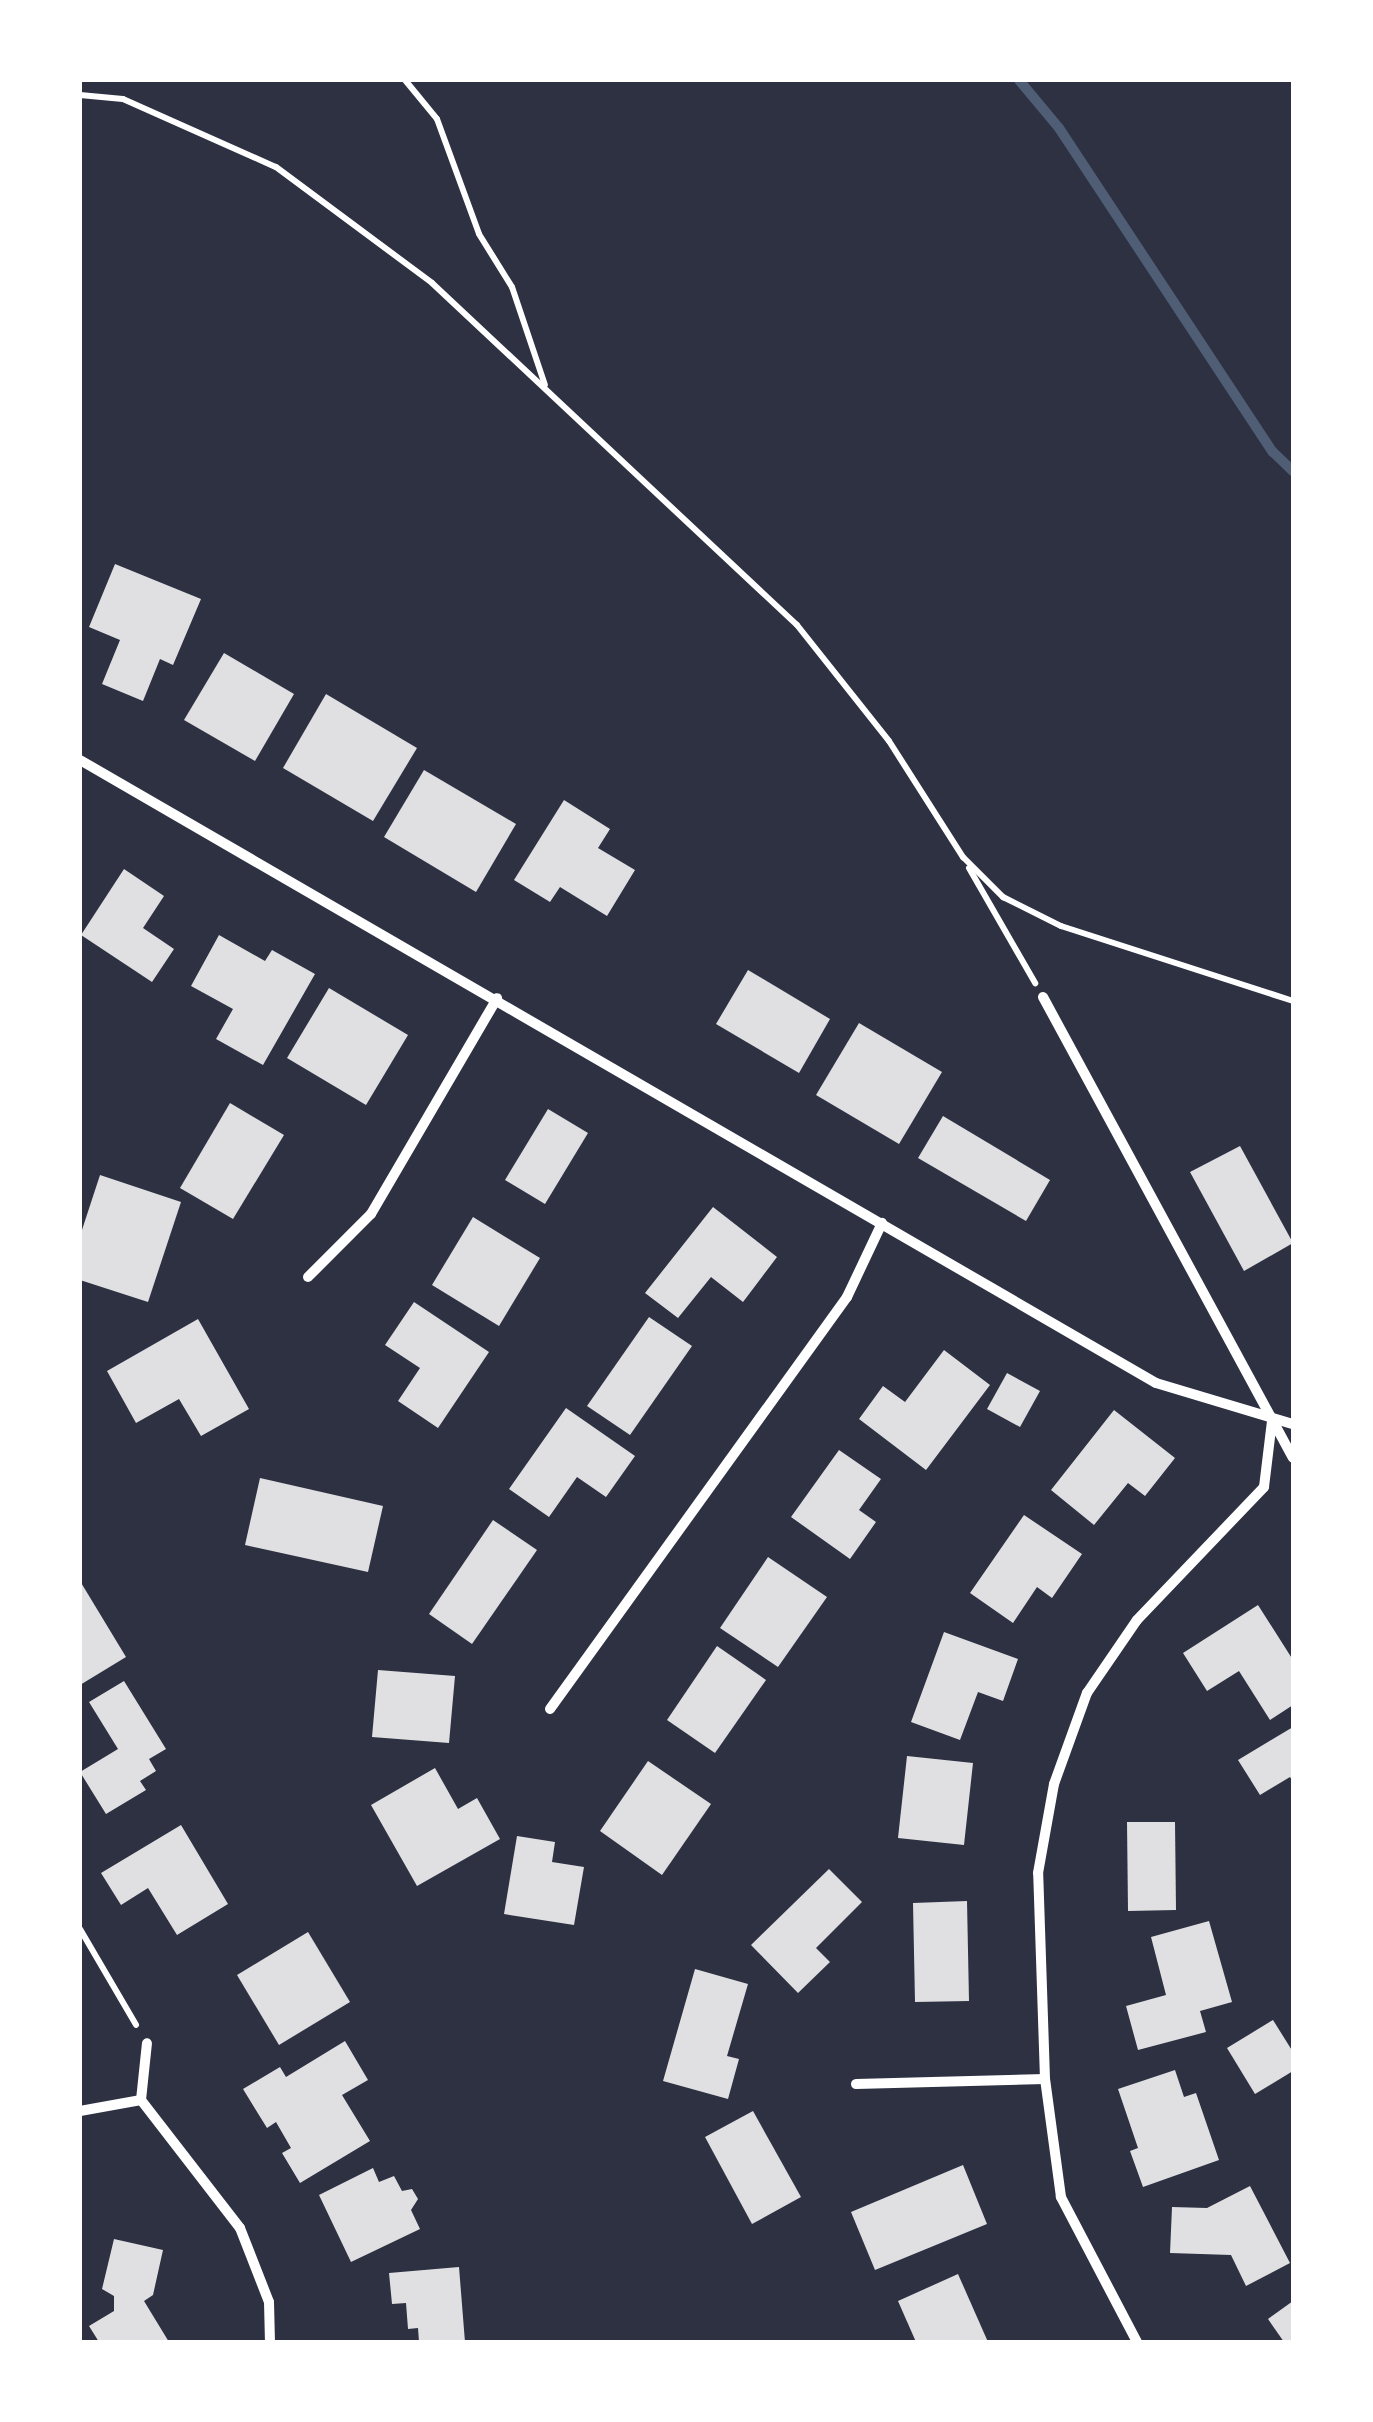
<!DOCTYPE html>
<style>
body{margin:0}
#map{position:relative;width:1373px;height:2422px;overflow:hidden;background:#2d3142;font-family:"Golos Text",sans-serif}
div>[style]{position:absolute}
[style*='--x']{left:calc(var(--x)*1px);top:calc(var(--y)*1px);width:calc(var(--w)*1px);rotate:calc(var(--a)*1deg)}
.stream>*{height:10px;margin:-5px;padding:0 5px;transform-origin:5px;border-radius:5px;background:#4f5d75}
.building>*{inset:0;background:#e0e0e3}
.path>*{height:6px;margin:-3px;padding:0 3px;transform-origin:3px;border-radius:3px;background:#fff}
.minor>*{height:10px;margin:-5px;padding:0 5px;transform-origin:5px;border-radius:5px;background:#fff}
span{translate:-50% -50%;white-space:nowrap;text-align:center;line-height:1.15;-webkit-text-stroke:8px #fff;paint-order:stroke}
.frame{position:absolute;inset:0;border:82px solid #fff;pointer-events:none}
</style>
<div id="map">
<div class="stream">
<i style="--x:1019;--y:80;--w:62;--a:50.2"></i>
<i style="--x:1059;--y:128;--w:388;--a:56.6"></i>
<i style="--x:1273;--y:452;--w:28;--a:44"></i>
</div>
<div class="building">
<i style="clip-path:polygon(115px 564px,201px 599px,173px 665px,160px 659px,143px 701px,102px 684px,120px 640px,89px 627px)"></i>
<i style="clip-path:polygon(224px 653px,294px 694px,255px 761px,184px 720px)"></i>
<i style="clip-path:polygon(326px 694px,417px 748px,373px 821px,283px 768px)"></i>
<i style="clip-path:polygon(424px 770px,516px 824px,476px 892px,384px 837px)"></i>
<i style="clip-path:polygon(564px 800px,610px 829px,598px 848px,635px 870px,607px 916px,560px 887px,550px 902px,514px 880px)"></i>
<i style="clip-path:polygon(124px 869px,164px 896px,143px 928px,174px 949px,152px 982px,81px 935px)"></i>
<i style="clip-path:polygon(219px 935px,265px 961px,272px 950px,315px 974px,263px 1065px,216px 1039px,233px 1009px,191px 986px)"></i>
<i style="clip-path:polygon(748px 970px,830px 1019px,799px 1073px,716px 1024px)"></i>
<i style="clip-path:polygon(329px 988px,408px 1035px,366px 1105px,287px 1058px)"></i>
<i style="clip-path:polygon(859px 1023px,942px 1072px,899px 1144px,816px 1095px)"></i>
<i style="clip-path:polygon(230px 1103px,284px 1135px,233px 1219px,180px 1188px)"></i>
<i style="clip-path:polygon(548px 1109px,588px 1133px,545px 1204px,505px 1180px)"></i>
<i style="clip-path:polygon(943px 1116px,1050px 1180px,1026px 1221px,918px 1158px)"></i>
<i style="clip-path:polygon(1240px 1146px,1293px 1243px,1244px 1271px,1190px 1172px)"></i>
<i style="clip-path:polygon(100px 1175px,181px 1202px,148px 1302px,80px 1280px,80px 1236px)"></i>
<i style="clip-path:polygon(713px 1207px,777px 1257px,743px 1302px,711px 1277px,678px 1318px,645px 1293px)"></i>
<i style="clip-path:polygon(473px 1217px,540px 1258px,499px 1326px,432px 1285px)"></i>
<i style="clip-path:polygon(414px 1302px,489px 1352px,438px 1428px,398px 1401px,420px 1368px,385px 1345px)"></i>
<i style="clip-path:polygon(649px 1317px,692px 1346px,630px 1435px,587px 1406px)"></i>
<i style="clip-path:polygon(198px 1319px,249px 1409px,201px 1436px,179px 1399px,136px 1423px,107px 1371px)"></i>
<i style="clip-path:polygon(944px 1350px,990px 1385px,926px 1470px,859px 1419px,883px 1386px,905px 1402px)"></i>
<i style="clip-path:polygon(1007px 1373px,1040px 1391px,1020px 1427px,987px 1409px)"></i>
<i style="clip-path:polygon(566px 1408px,635px 1456px,606px 1497px,577px 1477px,549px 1517px,509px 1489px)"></i>
<i style="clip-path:polygon(1114px 1410px,1175px 1458px,1145px 1496px,1128px 1483px,1094px 1525px,1051px 1490px)"></i>
<i style="clip-path:polygon(839px 1450px,881px 1479px,859px 1510px,876px 1522px,850px 1559px,791px 1517px)"></i>
<i style="clip-path:polygon(260px 1478px,383px 1506px,368px 1572px,245px 1545px)"></i>
<i style="clip-path:polygon(1024px 1515px,1082px 1554px,1052px 1598px,1037px 1587px,1013px 1623px,970px 1593px)"></i>
<i style="clip-path:polygon(493px 1520px,537px 1550px,472px 1644px,429px 1614px)"></i>
<i style="clip-path:polygon(768px 1557px,827px 1597px,778px 1667px,720px 1628px)"></i>
<i style="clip-path:polygon(80px 1581px,126px 1657px,80px 1685px)"></i>
<i style="clip-path:polygon(1258px 1605px,1293px 1660px,1293px 1705px,1270px 1720px,1239px 1671px,1207px 1691px,1183px 1653px)"></i>
<i style="clip-path:polygon(944px 1632px,1018px 1659px,1003px 1701px,978px 1692px,960px 1740px,911px 1722px)"></i>
<i style="clip-path:polygon(717px 1646px,766px 1680px,715px 1753px,667px 1720px)"></i>
<i style="clip-path:polygon(378px 1670px,455px 1676px,449px 1743px,372px 1737px)"></i>
<i style="clip-path:polygon(124px 1681px,166px 1749px,149px 1759px,156px 1771px,140px 1781px,146px 1790px,106px 1814px,80px 1772px,118px 1749px,89px 1702px)"></i>
<i style="clip-path:polygon(1293px 1727px,1293px 1782px,1290px 1777px,1260px 1795px,1238px 1760px)"></i>
<i style="clip-path:polygon(907px 1756px,973px 1763px,964px 1845px,898px 1838px)"></i>
<i style="clip-path:polygon(648px 1761px,711px 1804px,662px 1875px,600px 1831px)"></i>
<i style="clip-path:polygon(435px 1768px,458px 1809px,477px 1798px,500px 1839px,417px 1886px,371px 1805px)"></i>
<i style="clip-path:polygon(1127px 1822px,1175px 1822px,1176px 1910px,1128px 1911px)"></i>
<i style="clip-path:polygon(181px 1825px,228px 1904px,177px 1935px,148px 1888px,121px 1905px,101px 1873px)"></i>
<i style="clip-path:polygon(517px 1836px,555px 1842px,552px 1862px,584px 1867px,574px 1925px,504px 1914px)"></i>
<i style="clip-path:polygon(829px 1869px,862px 1902px,816px 1948px,830px 1962px,798px 1993px,751px 1945px)"></i>
<i style="clip-path:polygon(967px 1901px,969px 2001px,915px 2002px,913px 1903px)"></i>
<i style="clip-path:polygon(1209px 1921px,1232px 2002px,1200px 2011px,1206px 2032px,1138px 2050px,1126px 2006px,1166px 1995px,1151px 1937px)"></i>
<i style="clip-path:polygon(308px 1932px,350px 2002px,279px 2045px,237px 1975px)"></i>
<i style="clip-path:polygon(695px 1969px,748px 1984px,727px 2056px,739px 2059px,728px 2099px,663px 2081px)"></i>
<i style="clip-path:polygon(1273px 2020px,1293px 2052px,1293px 2071px,1255px 2094px,1227px 2048px)"></i>
<i style="clip-path:polygon(345px 2041px,368px 2080px,342px 2095px,370px 2141px,300px 2183px,282px 2153px,291px 2148px,276px 2122px,267px 2128px,243px 2089px,280px 2067px,286px 2077px)"></i>
<i style="clip-path:polygon(1175px 2070px,1184px 2097px,1196px 2093px,1219px 2160px,1143px 2187px,1130px 2151px,1138px 2148px,1118px 2089px)"></i>
<i style="clip-path:polygon(753px 2111px,801px 2197px,752px 2224px,705px 2137px)"></i>
<i style="clip-path:polygon(963px 2165px,987px 2224px,875px 2270px,851px 2212px)"></i>
<i style="clip-path:polygon(373px 2168px,379px 2182px,394px 2176px,402px 2191px,412px 2189px,418px 2199px,411px 2210px,420px 2229px,351px 2262px,319px 2195px)"></i>
<i style="clip-path:polygon(1250px 2186px,1290px 2263px,1246px 2286px,1231px 2255px,1170px 2253px,1172px 2207px,1207px 2208px)"></i>
<i style="clip-path:polygon(114px 2239px,163px 2250px,153px 2295px,144px 2301px,169px 2342px,99px 2342px,89px 2326px,114px 2311px,114px 2296px,102px 2289px)"></i>
<i style="clip-path:polygon(459px 2267px,465px 2342px,419px 2342px,418px 2328px,408px 2329px,406px 2303px,392px 2304px,389px 2273px)"></i>
<i style="clip-path:polygon(958px 2274px,988px 2342px,916px 2342px,898px 2301px)"></i>
<i style="clip-path:polygon(1293px 2301px,1293px 2342px,1284px 2342px,1268px 2319px)"></i>
</div>
<div class="path">
<i style="--x:405;--y:80;--w:50;--a:50.6"></i>
<i style="--x:437;--y:119;--w:122;--a:69.9"></i>
<i style="--x:479;--y:234;--w:62;--a:58.1"></i>
<i style="--x:512;--y:287;--w:103;--a:71.4"></i>
<i style="--x:80;--y:95;--w:43;--a:5.3"></i>
<i style="--x:123;--y:99;--w:167;--a:24"></i>
<i style="--x:276;--y:167;--w:194;--a:36.6"></i>
<i style="--x:432;--y:283;--w:500;--a:43.14"></i>
<i style="--x:797;--y:625;--w:148;--a:51.6"></i>
<i style="--x:889;--y:741;--w:138;--a:57.5"></i>
<i style="--x:963;--y:857;--w:57;--a:45"></i>
<i style="--x:1003;--y:897;--w:65;--a:26.6"></i>
<i style="--x:1061;--y:926;--w:244;--a:17.9"></i>
<i style="--x:969;--y:868;--w:133;--a:60.1"></i>
<i style="--x:80;--y:1929;--w:111;--a:59.7"></i>
</div>
<div class="minor">
<i style="--x:80;--y:760;--w:1243;--a:30.07"></i>
<i style="--x:1156;--y:1383;--w:143;--a:16.7"></i>
<i style="--x:1043;--y:997;--w:524;--a:61.53"></i>
<i style="--x:308;--y:1277;--w:89;--a:-45"></i>
<i style="--x:371;--y:1214;--w:250;--a:-59.7"></i>
<i style="--x:550;--y:1709;--w:508;--a:-54.21"></i>
<i style="--x:847;--y:1297;--w:82;--a:-64.7"></i>
<i style="--x:856;--y:2084;--w:189;--a:-1.5"></i>
<i style="--x:141;--y:2100;--w:57;--a:-84"></i>
<i style="--x:80;--y:2111;--w:62;--a:-10.2"></i>
<i style="--x:141;--y:2100;--w:162;--a:52.3"></i>
<i style="--x:240;--y:2228;--w:79;--a:68.6"></i>
<i style="--x:269;--y:2302;--w:40;--a:88.6"></i>
<i style="--x:1137;--y:2342;--w:164;--a:-117.7"></i>
<i style="--x:1061;--y:2197;--w:119;--a:-97.7"></i>
<i style="--x:1045;--y:2079;--w:206;--a:-91.9"></i>
<i style="--x:1038;--y:1873;--w:90;--a:-79.8"></i>
<i style="--x:1054;--y:1784;--w:97;--a:-70.1"></i>
<i style="--x:1087;--y:1693;--w:88;--a:-55.6"></i>
<i style="--x:1137;--y:1620;--w:184;--a:-46.3"></i>
<i style="--x:1264;--y:1487;--w:66;--a:-83.1"></i>
</div>
<div class="frame"></div>
</div>
